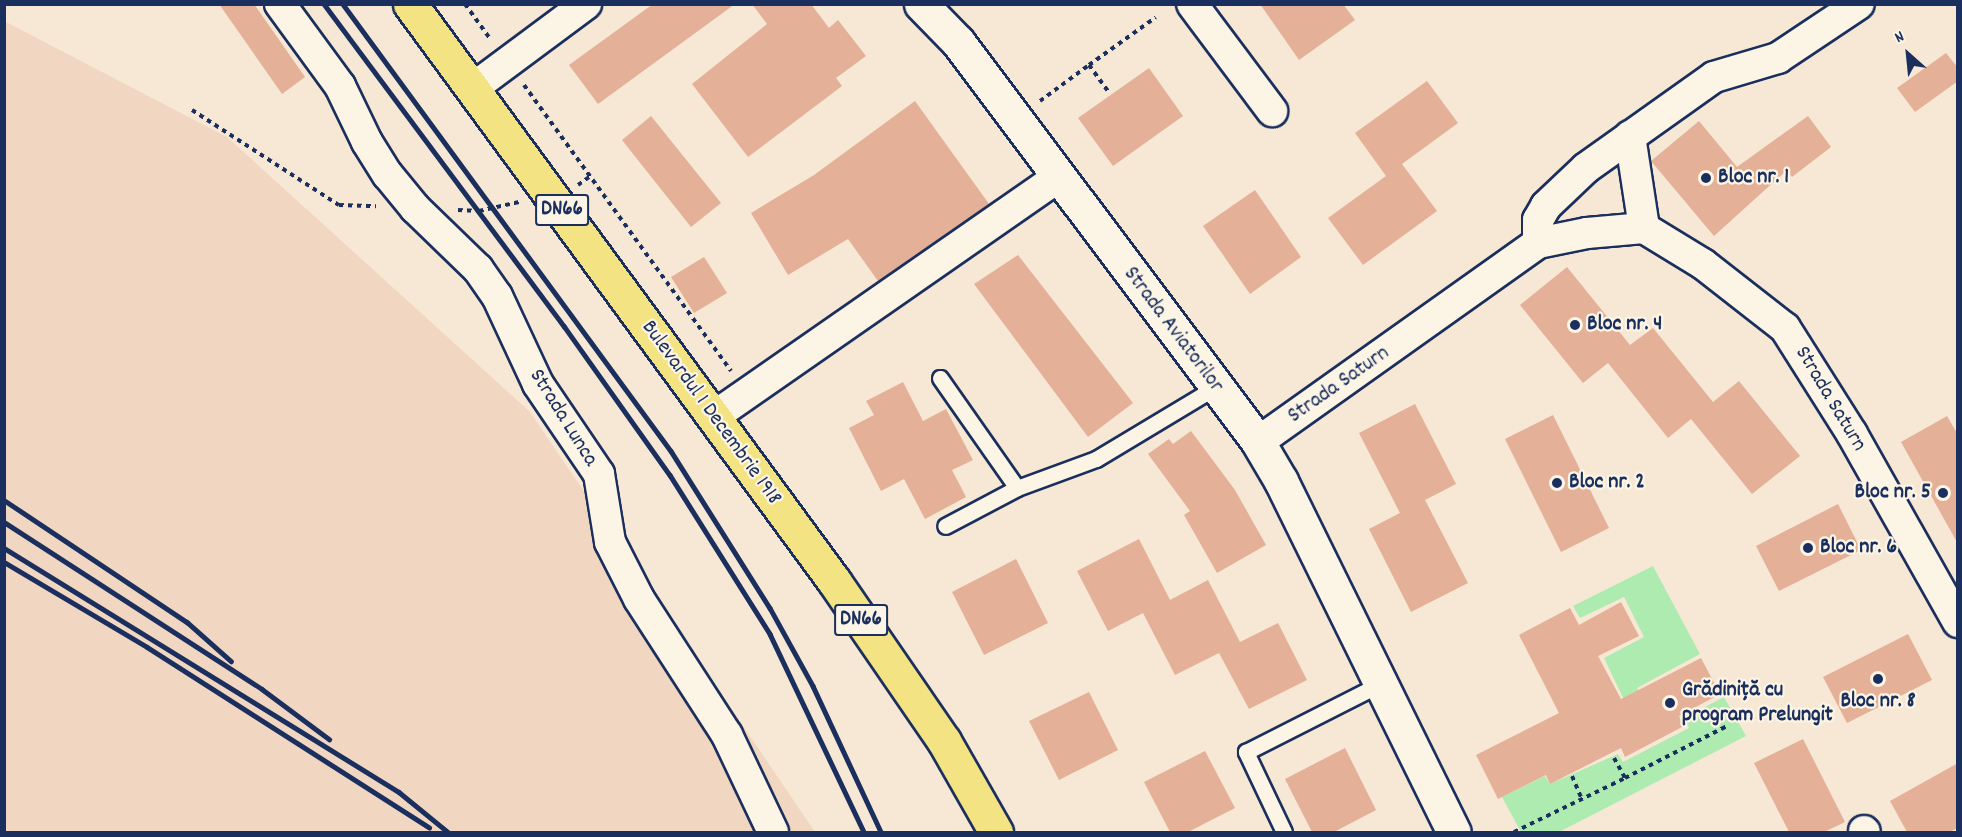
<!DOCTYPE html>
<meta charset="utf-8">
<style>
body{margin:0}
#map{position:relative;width:1962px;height:837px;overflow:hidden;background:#f7e7d5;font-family:Dekko,sans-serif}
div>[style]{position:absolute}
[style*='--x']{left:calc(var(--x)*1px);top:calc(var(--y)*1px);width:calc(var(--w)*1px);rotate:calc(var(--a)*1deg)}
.built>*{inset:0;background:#f1d6c2}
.green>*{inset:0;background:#aeebb1}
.building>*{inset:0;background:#e4b097}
.path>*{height:4px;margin-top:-2px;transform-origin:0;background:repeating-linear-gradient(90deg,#1b2f5e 0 4.5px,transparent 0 9px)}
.roads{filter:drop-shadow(2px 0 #1b2f5e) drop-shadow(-2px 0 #1b2f5e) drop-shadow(0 2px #1b2f5e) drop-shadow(0 -2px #1b2f5e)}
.service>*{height:15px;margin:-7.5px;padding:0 7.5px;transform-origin:7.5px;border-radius:7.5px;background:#fcf5e5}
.minor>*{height:30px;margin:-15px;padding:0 15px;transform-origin:15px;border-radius:15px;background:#fcf5e5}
.tertiary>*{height:33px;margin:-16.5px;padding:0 16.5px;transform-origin:16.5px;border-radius:16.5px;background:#fcf5e5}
.primary>*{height:33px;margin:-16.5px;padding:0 16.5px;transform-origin:16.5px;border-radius:16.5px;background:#f4e382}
.rail>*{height:4.5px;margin:-2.25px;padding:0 2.25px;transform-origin:2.25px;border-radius:2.25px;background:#1b2f5e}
.dots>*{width:16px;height:16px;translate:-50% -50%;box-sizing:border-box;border:3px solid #fcf5e5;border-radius:50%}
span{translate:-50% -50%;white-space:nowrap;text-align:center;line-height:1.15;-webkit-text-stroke:4.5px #fcf5e5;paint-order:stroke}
.shield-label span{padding:2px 4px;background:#fcf5e5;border:2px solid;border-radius:4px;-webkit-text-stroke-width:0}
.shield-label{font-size:21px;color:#1b2f5e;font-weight:700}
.poi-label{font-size:22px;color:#1b2f5e;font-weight:700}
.left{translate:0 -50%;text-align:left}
.right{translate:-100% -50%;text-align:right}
.street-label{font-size:22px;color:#1b2f5e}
.frame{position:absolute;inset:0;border:6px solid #1b2f5e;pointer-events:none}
.north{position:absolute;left:1878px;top:24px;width:60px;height:60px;-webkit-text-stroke:4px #fcf5e5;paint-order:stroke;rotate:333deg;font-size:16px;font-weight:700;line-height:24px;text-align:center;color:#1b2f5e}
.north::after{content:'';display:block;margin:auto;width:21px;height:27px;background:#1b2f5e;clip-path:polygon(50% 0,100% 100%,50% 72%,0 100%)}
</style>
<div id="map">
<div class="built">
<i style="clip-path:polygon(4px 21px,227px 137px,530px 412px,815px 832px,5px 832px)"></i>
</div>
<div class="green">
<i style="clip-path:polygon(1653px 566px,1700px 654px,1637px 688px,1641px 696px,1626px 704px,1604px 658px,1644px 637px,1624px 597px,1580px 618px,1573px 606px)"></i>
<i style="clip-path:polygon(1724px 697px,1746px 736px,1559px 832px,1521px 832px,1502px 797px,1545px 776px,1550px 784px,1618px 754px,1623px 762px,1689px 728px,1684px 718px)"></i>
</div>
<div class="building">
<i style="clip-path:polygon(219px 4px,254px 4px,305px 77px,282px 94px)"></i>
<i style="clip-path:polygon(653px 4px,735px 4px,598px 104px,569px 65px)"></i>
<i style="clip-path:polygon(752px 4px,811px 4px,829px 28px,838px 20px,866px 56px,836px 78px,842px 86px,748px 157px,692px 84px,767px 24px)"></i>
<i style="clip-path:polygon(1260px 4px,1343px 4px,1355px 20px,1299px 60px)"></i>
<i style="clip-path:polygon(1946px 53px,1958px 68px,1958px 81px,1915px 112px,1897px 88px)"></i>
<i style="clip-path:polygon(1149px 68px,1183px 116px,1113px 166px,1078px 118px)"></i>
<i style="clip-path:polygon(1427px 81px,1458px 123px,1402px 164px,1437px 211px,1363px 265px,1328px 218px,1386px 176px,1355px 133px)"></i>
<i style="clip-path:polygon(915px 101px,989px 204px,878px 281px,848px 239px,788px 275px,751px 213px,814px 175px)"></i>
<i style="clip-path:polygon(651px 116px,721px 203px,691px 227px,622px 140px)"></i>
<i style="clip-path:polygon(1808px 116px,1831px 147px,1792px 177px,1787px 170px,1714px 236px,1651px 161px,1699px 121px,1737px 167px)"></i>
<i style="clip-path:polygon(1255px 190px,1301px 257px,1250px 294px,1203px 226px)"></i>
<i style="clip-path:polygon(1018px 255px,1133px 403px,1088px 437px,974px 284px)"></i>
<i style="clip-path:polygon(704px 257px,727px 293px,694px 313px,671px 277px)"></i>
<i style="clip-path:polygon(1567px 267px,1630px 345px,1653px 328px,1713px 402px,1739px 381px,1800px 456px,1752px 494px,1691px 419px,1668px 438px,1608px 363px,1583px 383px,1520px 305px)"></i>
<i style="clip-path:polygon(903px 382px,923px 421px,946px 409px,973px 460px,952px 470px,966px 497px,925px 519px,904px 479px,881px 491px,849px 428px,874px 415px,866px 401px)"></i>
<i style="clip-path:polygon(1415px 404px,1456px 484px,1425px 500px,1468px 583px,1411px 612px,1369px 529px,1400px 513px,1359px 433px)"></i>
<i style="clip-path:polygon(1553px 415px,1609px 528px,1561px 552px,1505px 439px)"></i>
<i style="clip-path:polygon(1947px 416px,1958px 435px,1958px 544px,1901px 442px)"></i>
<i style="clip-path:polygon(1191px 431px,1235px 490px,1266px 545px,1217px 573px,1184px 515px,1190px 511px,1148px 454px,1169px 439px,1173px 444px)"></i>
<i style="clip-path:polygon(1838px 504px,1861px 550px,1779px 591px,1756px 546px)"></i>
<i style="clip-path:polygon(1139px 539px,1170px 600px,1208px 580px,1240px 642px,1278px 623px,1307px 680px,1249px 709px,1219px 653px,1175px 675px,1143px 613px,1108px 631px,1077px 571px)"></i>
<i style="clip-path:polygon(1016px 559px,1048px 623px,984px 655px,952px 592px)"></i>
<i style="clip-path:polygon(1621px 602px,1639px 636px,1598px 656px,1621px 699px,1701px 658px,1720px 694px,1679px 716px,1684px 726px,1625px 757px,1621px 748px,1550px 784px,1546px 775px,1498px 799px,1476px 755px,1559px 713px,1519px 635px,1570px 608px,1579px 625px)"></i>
<i style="clip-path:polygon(1908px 634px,1932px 680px,1847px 723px,1823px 677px)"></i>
<i style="clip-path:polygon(1089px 692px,1118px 750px,1059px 780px,1029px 721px)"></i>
<i style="clip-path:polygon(1803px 739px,1845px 822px,1824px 832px,1789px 832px,1754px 763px)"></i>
<i style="clip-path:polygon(1345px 748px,1376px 810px,1334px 832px,1312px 832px,1285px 779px)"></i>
<i style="clip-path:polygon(1205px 751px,1235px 808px,1188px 832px,1170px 832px,1144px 782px)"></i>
<i style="clip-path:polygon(1958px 763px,1958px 828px,1949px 832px,1907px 832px,1890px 801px)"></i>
</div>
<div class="path">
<i style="--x:465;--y:4;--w:44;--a:54.2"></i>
<i style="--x:1089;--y:65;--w:82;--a:-35.6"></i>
<i style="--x:524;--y:85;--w:353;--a:54.1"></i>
<i style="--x:1040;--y:101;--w:61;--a:-36.3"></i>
<i style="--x:1089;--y:65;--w:34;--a:54"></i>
<i style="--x:192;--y:110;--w:175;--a:32.9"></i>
<i style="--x:339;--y:205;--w:37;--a:2"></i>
<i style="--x:578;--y:185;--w:17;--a:-36"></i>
<i style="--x:458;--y:210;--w:21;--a:3"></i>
<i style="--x:479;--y:211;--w:41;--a:-12.7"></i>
<i style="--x:1614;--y:758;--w:23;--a:61"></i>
<i style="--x:1625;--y:778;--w:117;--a:-27"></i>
<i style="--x:1572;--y:776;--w:25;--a:67"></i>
<i style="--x:1514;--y:832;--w:123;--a:-25.9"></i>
</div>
<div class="roads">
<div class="service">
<i style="--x:940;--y:378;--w:134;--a:55"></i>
<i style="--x:1017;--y:488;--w:81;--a:152.2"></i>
<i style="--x:1017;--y:488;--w:84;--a:-20.2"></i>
<i style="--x:1096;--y:459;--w:140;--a:-31"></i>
<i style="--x:1284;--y:832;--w:89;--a:-115.4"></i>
<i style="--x:1246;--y:752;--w:153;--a:-26.9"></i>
</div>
<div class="minor">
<i style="--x:280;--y:4;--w:102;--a:53.8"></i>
<i style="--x:340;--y:86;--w:62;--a:64.3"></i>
<i style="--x:367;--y:142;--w:39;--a:58"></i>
<i style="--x:388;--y:175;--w:43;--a:50.7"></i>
<i style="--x:415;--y:208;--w:88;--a:44.1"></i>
<i style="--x:478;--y:269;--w:33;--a:55"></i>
<i style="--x:497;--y:296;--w:97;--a:65"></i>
<i style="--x:538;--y:384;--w:109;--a:55.9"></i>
<i style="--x:599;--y:474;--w:69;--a:80.8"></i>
<i style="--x:610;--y:542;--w:64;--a:63"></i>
<i style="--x:639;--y:599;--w:162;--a:57.1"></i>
<i style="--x:727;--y:735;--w:107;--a:64.6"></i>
<i style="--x:1192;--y:4;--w:134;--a:53.2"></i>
<i style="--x:473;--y:88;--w:141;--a:-36.6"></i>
<i style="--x:1630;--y:136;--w:93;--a:81.3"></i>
<i style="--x:1538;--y:243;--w:23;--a:-90"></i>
<i style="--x:1538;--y:220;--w:16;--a:-60"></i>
<i style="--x:1546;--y:206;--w:55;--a:-43.5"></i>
<i style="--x:1586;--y:168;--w:157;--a:-35.4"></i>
<i style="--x:1714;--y:77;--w:67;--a:-16.5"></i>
<i style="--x:1778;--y:58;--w:97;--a:-33.7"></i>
<i style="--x:713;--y:417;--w:420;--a:-34.8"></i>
<i style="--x:1258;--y:442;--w:344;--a:-35.4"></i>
<i style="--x:1538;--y:243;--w:50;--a:-11.5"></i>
<i style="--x:1587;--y:233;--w:57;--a:-5"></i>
<i style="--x:1644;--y:228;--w:69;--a:31.4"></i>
<i style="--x:1703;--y:264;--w:104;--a:38"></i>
<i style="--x:1785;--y:328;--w:125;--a:57.7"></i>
<i style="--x:1852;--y:434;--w:216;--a:60.6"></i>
<i style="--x:1864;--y:831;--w:1;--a:45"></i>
</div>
<div class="tertiary">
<i style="--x:921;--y:4;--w:53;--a:45.8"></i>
<i style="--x:958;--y:42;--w:500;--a:53.1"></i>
<i style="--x:1258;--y:442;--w:45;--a:59.5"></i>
<i style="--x:1281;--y:481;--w:391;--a:63.8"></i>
</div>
<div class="primary">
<i style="--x:410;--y:4;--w:716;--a:53.69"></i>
<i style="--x:834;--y:581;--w:194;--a:55.5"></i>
<i style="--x:944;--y:741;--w:105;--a:60.3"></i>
</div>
</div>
<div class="rail">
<i style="--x:324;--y:4;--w:402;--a:53.3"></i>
<i style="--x:564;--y:326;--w:183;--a:54.6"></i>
<i style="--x:670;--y:475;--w:188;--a:57.8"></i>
<i style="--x:770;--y:634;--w:219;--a:64.6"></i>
<i style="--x:343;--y:4;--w:554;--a:53.73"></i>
<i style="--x:671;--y:451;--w:186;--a:57.8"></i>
<i style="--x:770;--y:608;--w:89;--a:61.1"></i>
<i style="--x:813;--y:686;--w:161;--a:65"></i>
<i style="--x:4;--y:500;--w:220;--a:33.7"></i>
<i style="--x:187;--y:622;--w:59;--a:41.6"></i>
<i style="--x:4;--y:522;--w:307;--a:32.9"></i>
<i style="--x:262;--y:689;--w:84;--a:36.7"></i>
<i style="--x:4;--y:548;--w:464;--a:31.7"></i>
<i style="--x:399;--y:792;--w:63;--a:39.2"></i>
<i style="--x:4;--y:562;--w:166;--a:30.7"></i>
<i style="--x:147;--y:647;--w:335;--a:32.6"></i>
</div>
<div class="dots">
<i style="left:1706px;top:178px;background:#1b2f5e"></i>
<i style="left:1575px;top:325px;background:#1b2f5e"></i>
<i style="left:1557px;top:483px;background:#1b2f5e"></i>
<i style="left:1943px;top:493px;background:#1b2f5e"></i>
<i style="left:1808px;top:548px;background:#1b2f5e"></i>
<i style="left:1878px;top:679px;background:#1b2f5e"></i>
<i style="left:1670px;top:703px;background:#1b2f5e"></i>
</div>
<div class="shield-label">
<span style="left:562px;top:210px">DN66</span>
<span style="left:861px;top:620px">DN66</span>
</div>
<div class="poi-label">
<span class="left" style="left:1718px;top:178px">Bloc nr. 1</span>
<span class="left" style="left:1587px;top:325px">Bloc nr. 4</span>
<span class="left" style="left:1569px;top:483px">Bloc nr. 2</span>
<span class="right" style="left:1931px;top:493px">Bloc nr. 5</span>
<span class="left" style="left:1820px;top:548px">Bloc nr. 6</span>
<span class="left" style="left:1682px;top:703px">Grădiniță cu<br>program Prelungit</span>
<span style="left:1878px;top:702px">Bloc nr. 8</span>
</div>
<div class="street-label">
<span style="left:1173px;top:330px;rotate:53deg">Strada Aviatorilor</span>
<span style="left:1339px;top:385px;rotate:-35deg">Strada Saturn</span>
<span style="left:1830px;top:399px;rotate:59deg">Strada Saturn</span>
<span style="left:711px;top:413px;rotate:54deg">Bulevardul 1 Decembrie 1918</span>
<span style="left:563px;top:418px;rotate:58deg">Strada Lunca</span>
</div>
<div class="frame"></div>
<div class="north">N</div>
</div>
